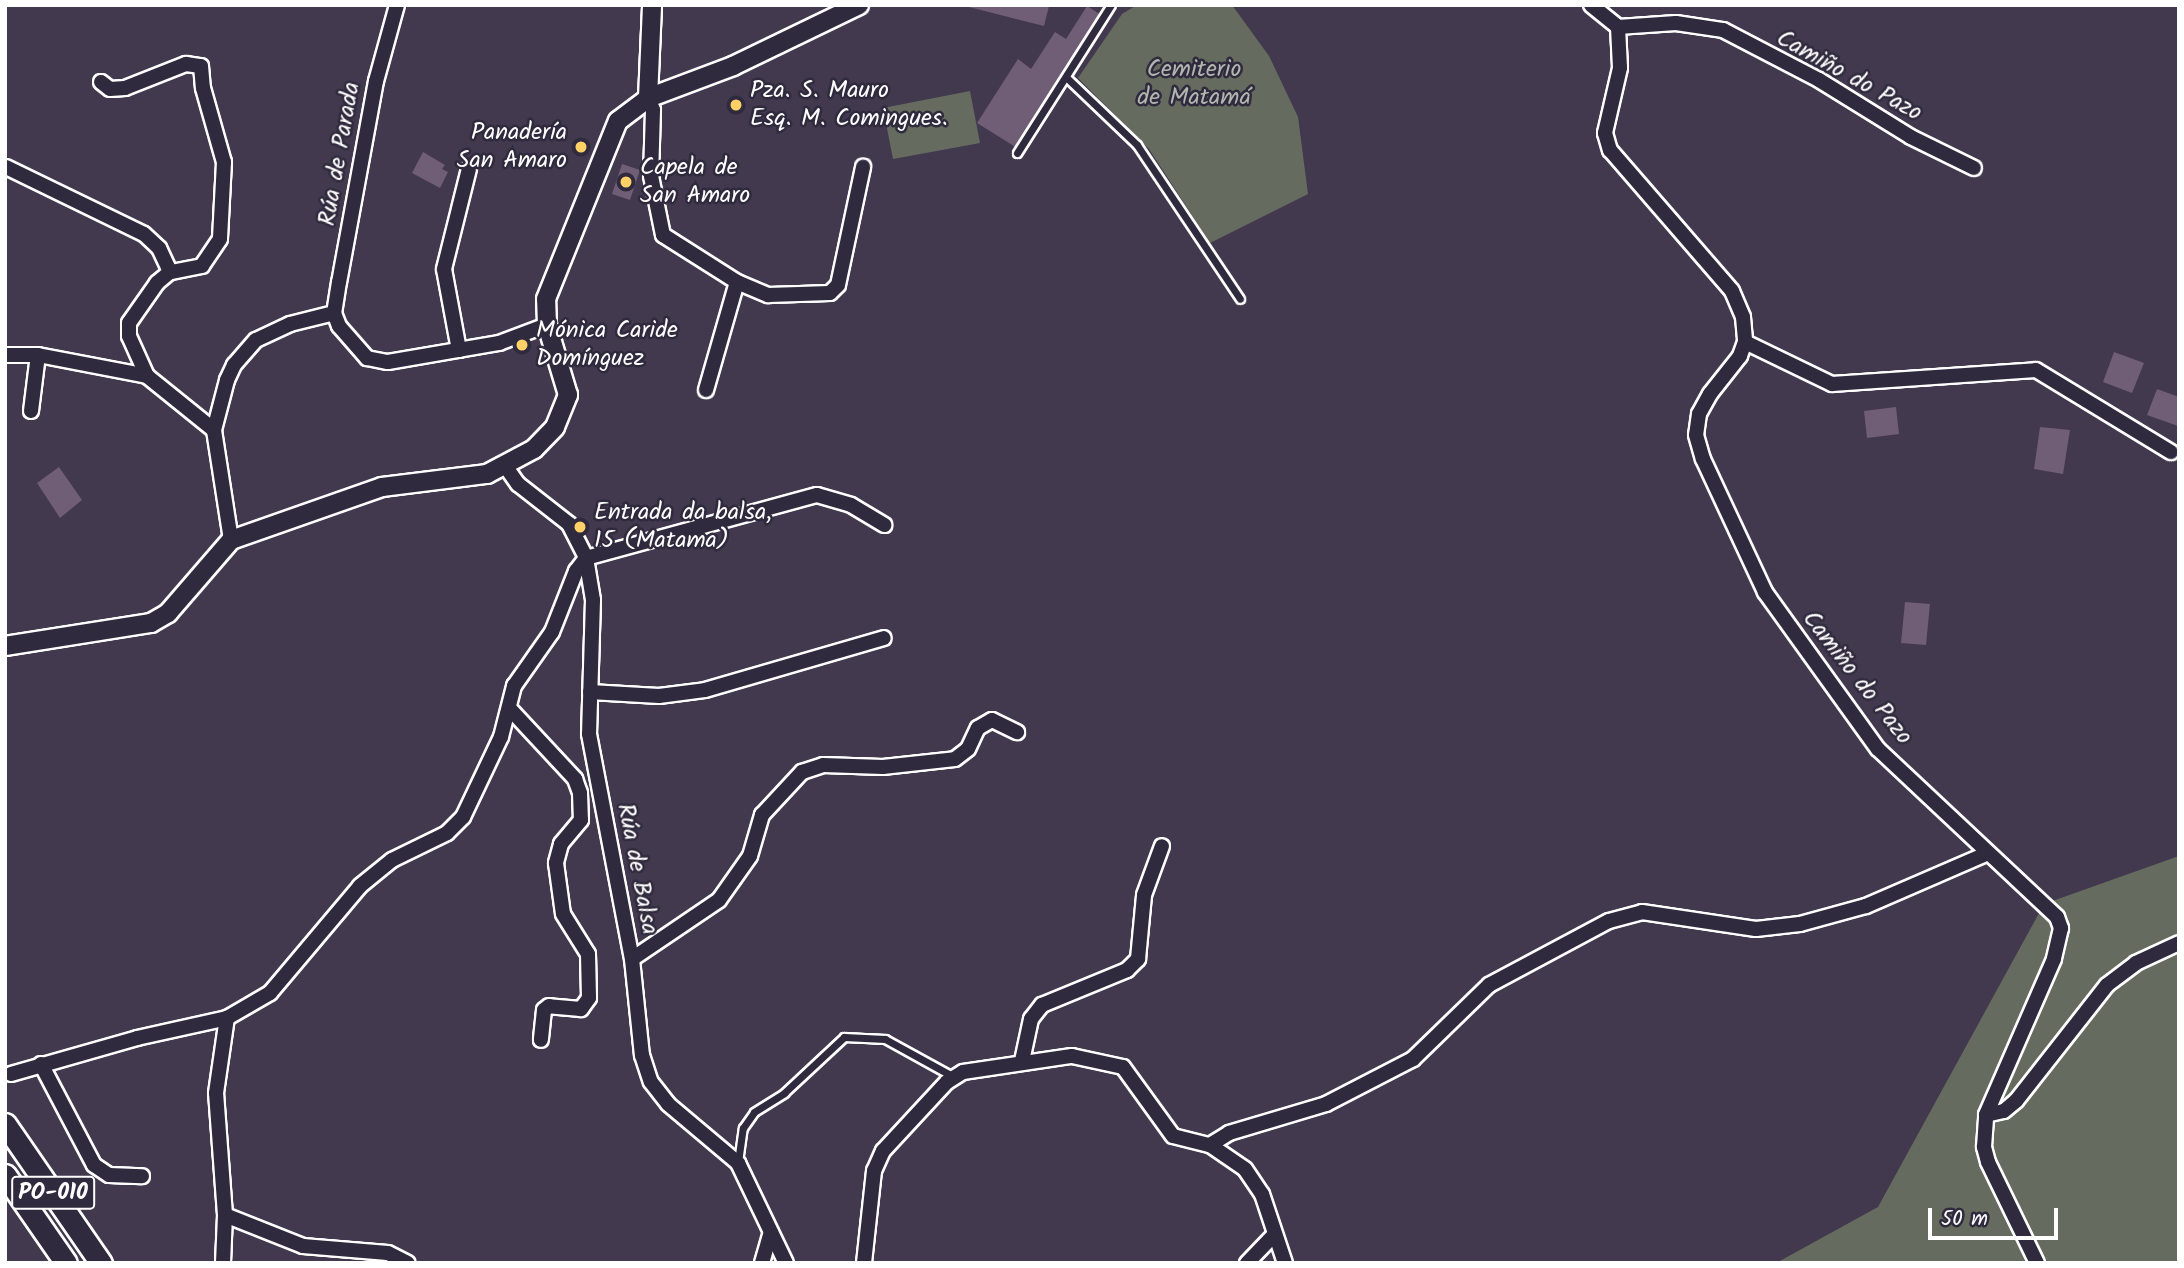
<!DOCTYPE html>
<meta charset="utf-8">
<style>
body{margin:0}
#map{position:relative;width:2184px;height:1268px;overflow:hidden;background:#42394e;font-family:Kalam,sans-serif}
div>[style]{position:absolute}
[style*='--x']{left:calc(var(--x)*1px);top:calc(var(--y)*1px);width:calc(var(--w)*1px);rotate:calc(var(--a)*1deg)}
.green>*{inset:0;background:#656c5f}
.building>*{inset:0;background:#705d76}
.roads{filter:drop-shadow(2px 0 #fff) drop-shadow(-2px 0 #fff) drop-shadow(0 2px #fff) drop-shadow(0 -2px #fff)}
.service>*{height:7px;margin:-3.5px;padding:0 3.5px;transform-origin:3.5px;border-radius:3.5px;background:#2f2a3d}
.minor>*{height:14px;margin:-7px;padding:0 7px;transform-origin:7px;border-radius:7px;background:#2f2a3d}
.tertiary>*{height:18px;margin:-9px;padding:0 9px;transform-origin:9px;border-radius:9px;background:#2f2a3d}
.primary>*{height:21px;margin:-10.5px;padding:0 10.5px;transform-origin:10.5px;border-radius:10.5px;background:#2f2a3d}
.dots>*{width:19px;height:19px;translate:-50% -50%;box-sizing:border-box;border:4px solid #2f2a3d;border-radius:50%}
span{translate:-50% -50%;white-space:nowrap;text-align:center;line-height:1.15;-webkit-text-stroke:5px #2f2a3d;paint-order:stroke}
.shield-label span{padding:2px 5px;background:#2f2a3d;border:2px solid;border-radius:5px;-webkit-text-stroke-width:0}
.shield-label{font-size:23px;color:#fff;font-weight:700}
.park-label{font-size:24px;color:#b2b6af}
.street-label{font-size:24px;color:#fff}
.poi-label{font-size:24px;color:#fff}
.left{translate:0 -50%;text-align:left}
.right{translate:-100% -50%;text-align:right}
.frame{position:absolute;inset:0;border:7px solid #fff;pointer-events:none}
.scale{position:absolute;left:1928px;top:1208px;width:130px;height:32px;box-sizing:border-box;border:4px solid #fff;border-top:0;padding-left:9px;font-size:21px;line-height:24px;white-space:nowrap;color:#fff;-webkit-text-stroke:5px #2f2a3d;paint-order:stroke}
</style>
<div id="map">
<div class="green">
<i style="clip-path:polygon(1137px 5px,1232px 5px,1269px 56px,1298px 117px,1308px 194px,1210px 243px,1149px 149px,1078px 78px,1122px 14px)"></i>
<i style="clip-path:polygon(970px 91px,980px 143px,893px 159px,883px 108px)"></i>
<i style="clip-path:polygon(2179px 856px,2179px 1263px,1776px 1263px,1878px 1207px,2044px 904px)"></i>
</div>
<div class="building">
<i style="clip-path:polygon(961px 5px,1046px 5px,1049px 6px,1044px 26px)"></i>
<i style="clip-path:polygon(1087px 6px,1101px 15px,1017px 148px,977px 123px,1018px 59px,1031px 69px,1055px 32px,1066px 39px)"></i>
<i style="clip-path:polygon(423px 152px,445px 165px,442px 169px,448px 172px,440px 188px,412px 173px)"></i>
<i style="clip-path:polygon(622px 164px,640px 170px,630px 200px,612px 194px)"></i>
<i style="clip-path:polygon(2114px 352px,2144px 363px,2132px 393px,2103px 382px)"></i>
<i style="clip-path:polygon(2157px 389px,2179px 397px,2178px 426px,2147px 415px)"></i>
<i style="clip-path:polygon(1896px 407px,1899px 434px,1867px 438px,1864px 411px)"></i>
<i style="clip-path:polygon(2040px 427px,2070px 430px,2063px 474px,2034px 469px)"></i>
<i style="clip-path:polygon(59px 467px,82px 500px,60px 518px,37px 483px)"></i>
<i style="clip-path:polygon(1905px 602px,1930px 604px,1926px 645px,1901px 643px)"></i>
</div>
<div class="roads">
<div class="service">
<i style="--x:1067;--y:78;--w:97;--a:43.7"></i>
<i style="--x:1137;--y:145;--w:185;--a:56.2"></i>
<i style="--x:1017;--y:153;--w:175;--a:-57.6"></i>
<i style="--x:738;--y:1162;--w:34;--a:-82"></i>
<i style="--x:743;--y:1128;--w:19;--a:-55"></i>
<i style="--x:754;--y:1112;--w:36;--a:-32"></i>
<i style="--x:784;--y:1093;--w:82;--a:-43"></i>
<i style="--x:844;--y:1037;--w:41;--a:2.8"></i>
<i style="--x:885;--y:1039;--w:79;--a:28.8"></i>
</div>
<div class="minor">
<i style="--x:397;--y:5;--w:79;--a:105.4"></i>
<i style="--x:376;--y:81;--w:204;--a:100.4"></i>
<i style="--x:339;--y:282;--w:31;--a:99"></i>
<i style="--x:334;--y:313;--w:14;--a:69"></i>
<i style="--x:339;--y:326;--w:43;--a:48.8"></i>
<i style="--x:367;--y:358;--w:21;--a:11"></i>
<i style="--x:388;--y:362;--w:113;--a:-9.7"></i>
<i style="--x:499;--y:343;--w:51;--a:-20.6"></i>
<i style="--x:1591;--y:5;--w:35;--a:39"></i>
<i style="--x:1618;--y:27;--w:41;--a:87.2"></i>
<i style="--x:1620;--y:68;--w:67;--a:103"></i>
<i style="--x:1605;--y:133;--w:18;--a:74"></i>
<i style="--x:1610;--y:150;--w:186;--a:49.1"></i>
<i style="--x:1732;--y:291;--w:28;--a:67"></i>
<i style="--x:1743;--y:317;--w:25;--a:85"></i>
<i style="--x:1745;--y:342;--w:15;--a:110"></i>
<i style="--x:1740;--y:356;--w:48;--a:128.3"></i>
<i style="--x:1710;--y:394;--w:23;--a:119"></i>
<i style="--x:1699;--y:414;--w:21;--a:98"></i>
<i style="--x:1696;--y:435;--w:25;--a:74"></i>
<i style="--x:1703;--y:459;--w:147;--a:65"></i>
<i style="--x:1765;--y:592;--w:193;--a:54.3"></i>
<i style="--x:1878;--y:749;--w:245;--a:43.2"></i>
<i style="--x:2057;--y:917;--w:12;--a:70"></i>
<i style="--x:2061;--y:928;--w:32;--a:103"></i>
<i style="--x:2054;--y:959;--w:170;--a:113.6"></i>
<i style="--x:1618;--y:27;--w:58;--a:-3.9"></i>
<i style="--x:1676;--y:23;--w:48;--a:8.5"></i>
<i style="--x:1723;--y:30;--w:108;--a:27.5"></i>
<i style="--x:1819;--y:80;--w:108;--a:31.8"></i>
<i style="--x:1911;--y:137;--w:70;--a:26.2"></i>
<i style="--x:101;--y:82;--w:11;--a:38"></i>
<i style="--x:110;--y:89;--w:15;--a:-4"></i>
<i style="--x:125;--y:88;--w:66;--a:-21.5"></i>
<i style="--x:186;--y:64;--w:15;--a:8"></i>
<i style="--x:201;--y:66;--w:22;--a:85"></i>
<i style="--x:203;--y:88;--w:77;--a:74.2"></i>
<i style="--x:224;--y:162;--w:77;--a:93"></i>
<i style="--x:220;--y:239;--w:32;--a:124"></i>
<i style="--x:202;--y:266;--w:33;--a:169"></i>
<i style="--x:170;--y:272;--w:17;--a:140"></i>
<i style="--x:157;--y:283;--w:49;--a:125"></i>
<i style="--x:129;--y:323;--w:13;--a:90"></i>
<i style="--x:129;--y:336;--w:44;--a:65.8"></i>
<i style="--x:147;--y:376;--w:86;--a:38.9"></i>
<i style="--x:648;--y:98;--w:13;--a:67"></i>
<i style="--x:653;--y:110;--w:66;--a:91.7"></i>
<i style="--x:651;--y:176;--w:60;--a:78.5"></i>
<i style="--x:663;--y:235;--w:88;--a:32.4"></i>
<i style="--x:737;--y:282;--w:34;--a:23"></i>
<i style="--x:768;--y:295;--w:62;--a:-1.8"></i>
<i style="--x:830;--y:293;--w:11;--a:-45"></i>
<i style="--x:838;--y:285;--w:121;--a:-78"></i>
<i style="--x:6;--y:167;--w:153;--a:25.9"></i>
<i style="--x:144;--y:234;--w:21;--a:43"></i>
<i style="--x:159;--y:248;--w:26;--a:65"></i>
<i style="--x:1745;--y:342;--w:97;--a:25.8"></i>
<i style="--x:1832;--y:384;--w:204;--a:-3.9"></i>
<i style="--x:2036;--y:370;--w:158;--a:31.3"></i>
<i style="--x:459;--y:350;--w:82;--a:-100.5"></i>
<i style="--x:444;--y:269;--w:103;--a:-76"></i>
<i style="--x:5;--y:355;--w:33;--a:0"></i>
<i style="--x:38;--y:355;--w:111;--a:10.9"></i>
<i style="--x:706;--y:390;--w:112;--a:-74"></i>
<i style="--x:31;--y:411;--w:56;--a:-82.9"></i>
<i style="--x:506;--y:467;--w:21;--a:55"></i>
<i style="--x:518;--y:484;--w:65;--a:38.1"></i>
<i style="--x:569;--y:524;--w:38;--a:63"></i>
<i style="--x:586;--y:558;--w:43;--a:80.5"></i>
<i style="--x:593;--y:600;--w:134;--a:91.7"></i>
<i style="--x:589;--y:734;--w:229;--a:79.2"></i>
<i style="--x:632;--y:959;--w:97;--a:84.1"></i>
<i style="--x:642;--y:1055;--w:28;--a:72"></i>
<i style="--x:651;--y:1082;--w:28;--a:52"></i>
<i style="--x:668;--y:1104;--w:92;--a:40.1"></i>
<i style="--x:738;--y:1163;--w:111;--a:64.4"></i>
<i style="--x:231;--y:540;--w:111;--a:-98.8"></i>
<i style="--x:214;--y:430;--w:52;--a:-75.4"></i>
<i style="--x:227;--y:380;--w:17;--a:-65"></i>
<i style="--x:234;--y:365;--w:33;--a:-49"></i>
<i style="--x:256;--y:340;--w:38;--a:-25"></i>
<i style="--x:290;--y:324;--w:45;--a:-14"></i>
<i style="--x:590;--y:692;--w:69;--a:3.3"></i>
<i style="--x:659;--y:696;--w:46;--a:-7.4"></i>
<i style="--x:705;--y:690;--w:186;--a:-16.2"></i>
<i style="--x:510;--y:709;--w:96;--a:47.1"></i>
<i style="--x:575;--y:779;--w:15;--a:70"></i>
<i style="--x:580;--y:793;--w:27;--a:88"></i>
<i style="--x:581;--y:820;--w:31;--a:130"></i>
<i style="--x:561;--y:844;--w:20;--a:105"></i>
<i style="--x:556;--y:863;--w:51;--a:82.2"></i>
<i style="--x:563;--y:914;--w:47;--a:58"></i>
<i style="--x:588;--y:954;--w:44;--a:88.7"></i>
<i style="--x:589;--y:998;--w:14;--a:126"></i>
<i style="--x:581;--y:1009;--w:32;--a:-175"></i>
<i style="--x:549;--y:1006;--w:6;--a:141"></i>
<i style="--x:544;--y:1010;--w:30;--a:96"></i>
<i style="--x:632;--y:959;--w:105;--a:-34.1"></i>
<i style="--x:719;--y:900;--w:54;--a:-54.8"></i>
<i style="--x:750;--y:856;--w:43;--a:-73.7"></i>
<i style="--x:762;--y:815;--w:59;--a:-47.1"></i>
<i style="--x:802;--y:772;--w:22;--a:-18"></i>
<i style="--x:823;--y:765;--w:60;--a:1.9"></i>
<i style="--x:883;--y:767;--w:72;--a:-6.3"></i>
<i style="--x:955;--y:759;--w:16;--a:-38"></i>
<i style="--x:968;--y:749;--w:23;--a:-65"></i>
<i style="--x:978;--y:728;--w:16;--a:-30"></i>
<i style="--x:992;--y:720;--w:28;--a:26"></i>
<i style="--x:1022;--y:1061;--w:43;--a:-77.9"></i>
<i style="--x:1031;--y:1019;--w:18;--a:-52"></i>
<i style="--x:1042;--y:1005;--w:92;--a:-22.4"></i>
<i style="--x:1127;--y:970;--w:16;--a:-45"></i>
<i style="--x:1138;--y:959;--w:64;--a:-84.6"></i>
<i style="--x:1144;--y:895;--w:52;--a:-69.8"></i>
<i style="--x:41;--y:1064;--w:114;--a:62.3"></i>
<i style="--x:94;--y:1165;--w:18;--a:34"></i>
<i style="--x:109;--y:1175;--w:33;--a:2"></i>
<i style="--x:11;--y:1074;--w:131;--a:-15.9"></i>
<i style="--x:137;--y:1038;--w:92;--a:-12.5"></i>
<i style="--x:227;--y:1018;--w:50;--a:-30.2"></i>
<i style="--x:270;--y:993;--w:140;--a:-49.9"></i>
<i style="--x:360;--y:886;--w:41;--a:-39.1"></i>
<i style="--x:392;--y:860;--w:61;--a:-26.1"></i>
<i style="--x:447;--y:833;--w:23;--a:-45"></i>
<i style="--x:463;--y:817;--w:89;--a:-64.6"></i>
<i style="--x:501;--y:737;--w:53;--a:-75.7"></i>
<i style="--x:514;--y:686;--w:66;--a:-54.9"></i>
<i style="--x:552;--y:632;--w:66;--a:-68.5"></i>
<i style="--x:576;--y:571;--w:16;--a:-52"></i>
<i style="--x:586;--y:558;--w:239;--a:-15.3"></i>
<i style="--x:817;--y:495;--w:35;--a:16"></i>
<i style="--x:851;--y:505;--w:39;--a:31"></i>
<i style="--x:1210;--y:1145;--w:22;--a:-32"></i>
<i style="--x:1229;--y:1133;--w:101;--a:-16.6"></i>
<i style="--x:1326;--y:1104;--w:98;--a:-27.3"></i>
<i style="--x:1413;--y:1059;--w:106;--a:-44.2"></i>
<i style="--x:1489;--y:985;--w:136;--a:-28.1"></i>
<i style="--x:1609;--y:921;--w:34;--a:-15"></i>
<i style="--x:1642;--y:912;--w:115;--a:8.5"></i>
<i style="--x:1756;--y:929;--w:44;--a:-6.5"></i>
<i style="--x:1800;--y:924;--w:68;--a:-15.3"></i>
<i style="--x:1866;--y:906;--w:131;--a:-23.4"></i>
<i style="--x:225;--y:1215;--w:84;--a:21.7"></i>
<i style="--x:303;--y:1246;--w:85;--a:4.7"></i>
<i style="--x:388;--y:1253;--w:22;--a:27"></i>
<i style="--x:223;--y:1263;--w:48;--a:-87.6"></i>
<i style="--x:225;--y:1215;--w:122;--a:-94.2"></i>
<i style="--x:216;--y:1093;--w:76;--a:-81.7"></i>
<i style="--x:762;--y:1263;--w:32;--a:-74"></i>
<i style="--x:864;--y:1263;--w:93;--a:-83.8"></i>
<i style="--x:874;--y:1171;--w:22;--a:-66"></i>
<i style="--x:883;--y:1151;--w:94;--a:-47.2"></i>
<i style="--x:947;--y:1082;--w:19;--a:-32"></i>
<i style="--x:963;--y:1072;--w:110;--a:-8.4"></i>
<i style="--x:1072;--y:1056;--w:52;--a:12.2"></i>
<i style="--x:1123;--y:1067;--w:85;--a:54.1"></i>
<i style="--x:1173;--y:1136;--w:38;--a:14"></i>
<i style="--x:1210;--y:1145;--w:42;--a:34.4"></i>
<i style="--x:1245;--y:1169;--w:30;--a:56"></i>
<i style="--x:1262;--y:1194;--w:73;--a:71.6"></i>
<i style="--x:1247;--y:1263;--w:40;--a:-46"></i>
<i style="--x:2037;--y:1263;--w:112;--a:-115.9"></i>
<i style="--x:1988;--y:1162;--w:16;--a:-105"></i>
<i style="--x:1984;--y:1147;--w:32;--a:-86"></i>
<i style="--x:1986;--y:1115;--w:18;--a:-13"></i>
<i style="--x:2004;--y:1111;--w:16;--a:-40"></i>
<i style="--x:2016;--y:1101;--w:147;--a:-51.9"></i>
<i style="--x:2107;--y:985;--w:36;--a:-37"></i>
<i style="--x:2136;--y:963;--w:47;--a:-24.9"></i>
</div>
<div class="tertiary">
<i style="--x:648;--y:98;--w:93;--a:-87.5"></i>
<i style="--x:5;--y:646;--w:148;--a:-9"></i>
<i style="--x:151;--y:623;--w:20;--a:-30"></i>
<i style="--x:168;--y:613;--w:96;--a:-49.2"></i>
<i style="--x:231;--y:540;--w:160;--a:-19.3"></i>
<i style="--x:382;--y:487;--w:106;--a:-7.1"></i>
<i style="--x:487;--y:474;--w:53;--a:-28"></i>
<i style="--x:534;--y:449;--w:30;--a:-46"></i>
<i style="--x:555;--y:427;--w:35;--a:-68"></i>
<i style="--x:568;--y:395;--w:73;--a:-106.7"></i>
<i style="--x:547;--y:325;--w:26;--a:-92"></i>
<i style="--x:546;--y:299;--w:192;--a:-68"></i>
<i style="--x:618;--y:121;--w:38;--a:-37"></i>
<i style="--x:648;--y:98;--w:91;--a:-20.6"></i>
<i style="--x:733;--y:66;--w:140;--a:-25.8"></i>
</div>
<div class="primary">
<i style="--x:5;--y:1124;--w:169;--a:55.4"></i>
<i style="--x:5;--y:1175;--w:107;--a:55.3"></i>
</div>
</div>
<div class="dots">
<i style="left:736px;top:105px;background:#ffd166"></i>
<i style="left:581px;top:147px;background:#ffd166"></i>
<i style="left:626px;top:182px;background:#ffd166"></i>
<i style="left:522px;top:345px;background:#ffd166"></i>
<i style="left:580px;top:527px;background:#ffd166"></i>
</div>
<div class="shield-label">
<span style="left:53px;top:1193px">PO-010</span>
</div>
<div class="park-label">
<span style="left:1194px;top:84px">Cemiterio<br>de Matamá</span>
</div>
<div class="street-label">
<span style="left:1849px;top:76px;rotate:29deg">Camiño do Pazo</span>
<span style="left:340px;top:154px;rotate:-80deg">Rúa de Parada</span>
<span style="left:1857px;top:678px;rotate:52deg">Camiño do Pazo</span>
<span style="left:637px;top:869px;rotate:79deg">Rúa de Balsa</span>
</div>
<div class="poi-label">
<span class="left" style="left:750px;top:105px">Pza. S. Mauro<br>Esq. M. Comingues.</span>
<span class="right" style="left:567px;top:147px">Panadería<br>San Amaro</span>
<span class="left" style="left:640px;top:182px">Capela de<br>San Amaro</span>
<span class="left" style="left:536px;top:345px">Mónica Caride<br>Domínguez</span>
<span class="left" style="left:594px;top:527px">Entrada da balsa,<br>15 (Matama)</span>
</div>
<div class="frame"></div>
<div class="scale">50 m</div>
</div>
